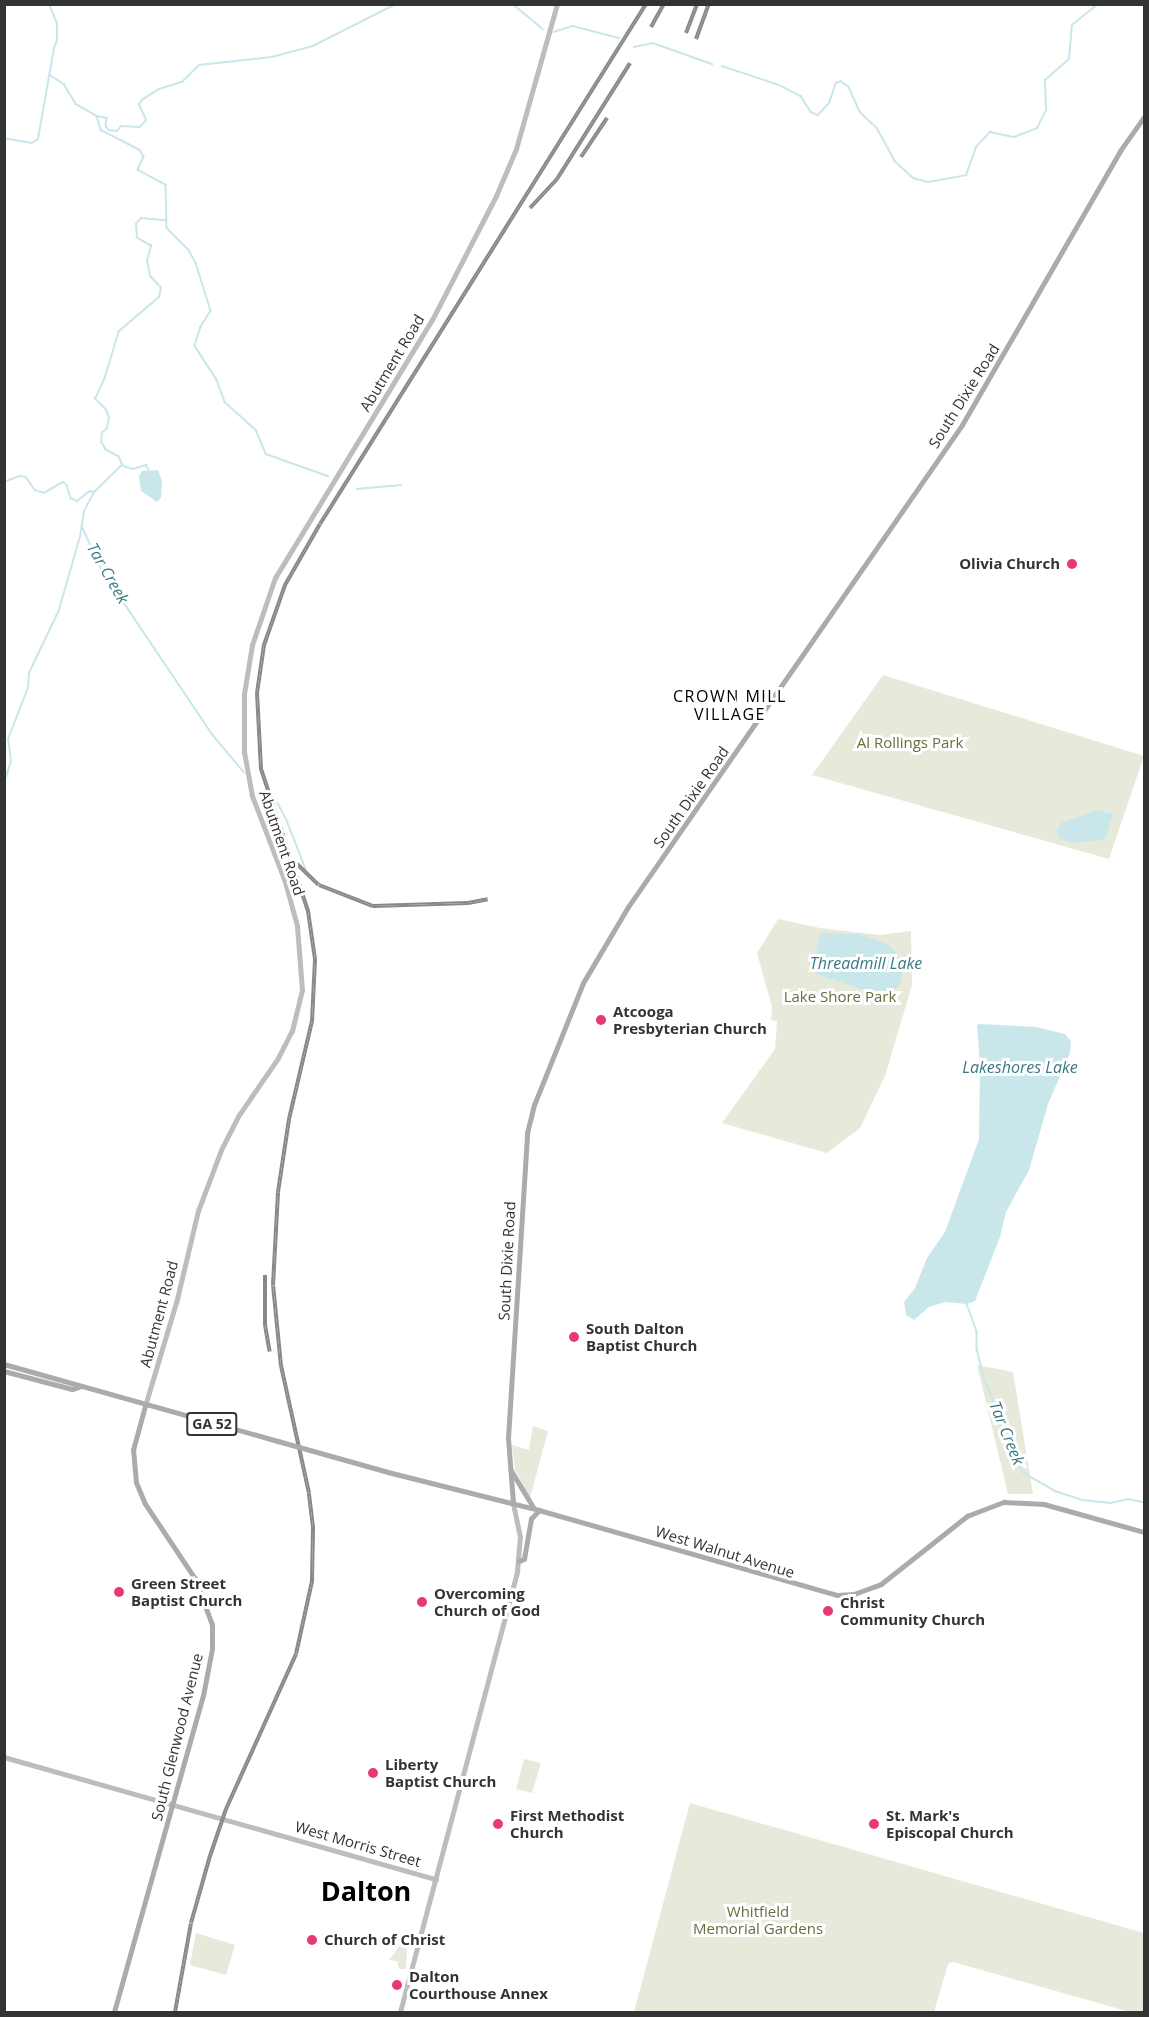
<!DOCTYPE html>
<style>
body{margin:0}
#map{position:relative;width:1149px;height:2017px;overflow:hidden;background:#fff;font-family:"Open Sans",sans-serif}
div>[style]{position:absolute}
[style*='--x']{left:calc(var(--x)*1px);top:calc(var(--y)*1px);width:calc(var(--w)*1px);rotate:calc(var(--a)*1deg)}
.green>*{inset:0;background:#e7eadb}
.water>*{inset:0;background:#c9e6eb}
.stream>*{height:1.5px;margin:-0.75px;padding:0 0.75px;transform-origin:0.75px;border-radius:0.75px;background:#c9e6eb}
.secondary>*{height:4.5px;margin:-2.25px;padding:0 2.25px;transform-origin:2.25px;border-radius:2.25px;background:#bdbdbd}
.primary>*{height:4.5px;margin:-2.25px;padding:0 2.25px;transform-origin:2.25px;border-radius:2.25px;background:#ababab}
.rail>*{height:4px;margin-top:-2px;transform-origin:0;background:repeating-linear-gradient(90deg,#fff 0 4.5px,#888 0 9px);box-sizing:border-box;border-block:2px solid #888}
.primary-bridge>*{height:4.5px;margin:-2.25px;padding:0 2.25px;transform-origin:2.25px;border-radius:2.25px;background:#ababab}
.dots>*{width:16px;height:16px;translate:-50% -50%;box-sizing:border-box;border:3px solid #fff;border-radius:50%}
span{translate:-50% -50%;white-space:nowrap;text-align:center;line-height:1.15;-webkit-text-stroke:6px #fff;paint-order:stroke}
.shield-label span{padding:2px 4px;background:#fff;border:2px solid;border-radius:4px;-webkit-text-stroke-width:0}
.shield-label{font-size:14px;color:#333;font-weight:700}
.street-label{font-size:15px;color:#333}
.poi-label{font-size:15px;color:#333;font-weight:700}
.right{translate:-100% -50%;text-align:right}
.left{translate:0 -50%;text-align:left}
.park-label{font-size:15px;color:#63703f}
.water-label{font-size:16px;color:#387a83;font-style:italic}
.neighbourhood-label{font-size:16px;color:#000;letter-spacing:1.5px}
.town-label{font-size:27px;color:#000;font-weight:700}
.frame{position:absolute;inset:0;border:6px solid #333;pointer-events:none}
</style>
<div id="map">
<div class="green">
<i style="clip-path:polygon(883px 675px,1144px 756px,1109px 859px,812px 775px)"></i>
<i style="clip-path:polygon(778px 919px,820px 928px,880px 935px,911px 931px,912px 985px,885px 1076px,860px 1128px,827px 1153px,722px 1123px,775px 1049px,777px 1021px,771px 1020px,772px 1007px,757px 953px)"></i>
<i style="clip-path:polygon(977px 1365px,1013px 1372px,1033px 1494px,1008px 1494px)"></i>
<i style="clip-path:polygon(533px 1426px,548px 1431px,530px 1498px,515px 1470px,512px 1445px,529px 1450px)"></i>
<i style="clip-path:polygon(524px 1759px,541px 1763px,532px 1793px,516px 1789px)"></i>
<i style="clip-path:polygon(690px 1803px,1144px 1933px,1144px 2012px,1130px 2012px,953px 1962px,948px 1964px,934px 2012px,634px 2012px)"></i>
<i style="clip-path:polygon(196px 1933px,235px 1945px,226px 1975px,190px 1965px)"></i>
<i style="clip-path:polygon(401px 1944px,407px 1949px,406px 1969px,399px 1969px,397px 1961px,389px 1960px)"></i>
</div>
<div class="water">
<i style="clip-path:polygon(158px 470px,162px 481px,161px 498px,157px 502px,141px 491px,139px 476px,142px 471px)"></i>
<i style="clip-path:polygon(1097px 810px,1113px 814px,1105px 839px,1075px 843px,1060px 839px,1057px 831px,1061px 823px)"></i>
<i style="clip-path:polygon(820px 933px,858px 934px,884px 942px,893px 949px,902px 961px,903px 970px,899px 986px,884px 997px,816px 974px,815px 955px)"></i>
<i style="clip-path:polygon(980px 1024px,1036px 1027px,1065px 1034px,1071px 1041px,1070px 1053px,1048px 1104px,1029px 1170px,1006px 1212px,1000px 1237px,975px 1301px,967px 1304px,945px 1302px,929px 1307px,914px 1320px,906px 1315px,904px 1302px,915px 1288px,927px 1258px,945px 1232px,979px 1139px,980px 1065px,977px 1025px)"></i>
</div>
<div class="stream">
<i style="--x:513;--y:4;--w:39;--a:40"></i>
<i style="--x:554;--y:32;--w:20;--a:-18"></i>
<i style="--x:573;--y:26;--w:48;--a:14.6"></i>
<i style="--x:634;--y:47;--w:19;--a:-12"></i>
<i style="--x:653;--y:43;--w:63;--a:19.6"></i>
<i style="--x:722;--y:66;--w:60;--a:18.4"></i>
<i style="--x:779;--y:85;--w:25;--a:27"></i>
<i style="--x:801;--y:96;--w:19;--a:58"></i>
<i style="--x:811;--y:112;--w:8;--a:23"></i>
<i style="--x:818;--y:115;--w:16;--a:-47"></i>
<i style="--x:829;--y:103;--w:21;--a:-71"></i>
<i style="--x:836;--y:83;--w:5;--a:-22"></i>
<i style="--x:841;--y:81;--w:10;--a:37"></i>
<i style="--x:849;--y:87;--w:27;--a:66"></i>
<i style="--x:860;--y:112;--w:23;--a:43"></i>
<i style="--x:877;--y:128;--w:38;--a:61"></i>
<i style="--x:895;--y:161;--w:25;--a:43"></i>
<i style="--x:913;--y:178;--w:16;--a:15"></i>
<i style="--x:928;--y:182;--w:39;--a:-10"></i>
<i style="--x:966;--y:175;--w:30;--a:-70"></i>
<i style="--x:976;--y:147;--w:21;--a:-47"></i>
<i style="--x:990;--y:132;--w:25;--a:12"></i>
<i style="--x:1014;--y:137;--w:25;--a:-21"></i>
<i style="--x:1037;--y:128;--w:20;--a:-63"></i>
<i style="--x:1046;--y:110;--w:30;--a:-92"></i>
<i style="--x:1045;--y:80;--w:32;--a:-41"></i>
<i style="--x:1069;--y:59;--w:34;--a:-85"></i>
<i style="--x:1072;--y:25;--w:33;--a:-39"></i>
<i style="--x:50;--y:75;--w:17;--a:33"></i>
<i style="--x:64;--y:84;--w:23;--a:59"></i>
<i style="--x:76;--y:104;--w:24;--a:30"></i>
<i style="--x:97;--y:116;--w:10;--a:11"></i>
<i style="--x:107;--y:118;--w:8;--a:97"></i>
<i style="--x:106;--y:126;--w:5;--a:53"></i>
<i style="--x:109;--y:130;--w:8;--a:7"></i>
<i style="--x:117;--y:131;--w:6;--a:-51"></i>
<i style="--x:121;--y:126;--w:19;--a:3"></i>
<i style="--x:140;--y:127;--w:9;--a:-49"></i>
<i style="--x:146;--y:120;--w:17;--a:-115"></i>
<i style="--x:139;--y:105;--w:6;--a:-59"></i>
<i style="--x:142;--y:100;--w:20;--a:-33"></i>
<i style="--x:159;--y:89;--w:24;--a:-17"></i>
<i style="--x:182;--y:82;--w:24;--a:-45"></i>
<i style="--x:199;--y:65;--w:73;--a:-6.3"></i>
<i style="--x:272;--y:57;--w:42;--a:-15"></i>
<i style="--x:313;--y:46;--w:93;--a:-26.8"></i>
<i style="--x:97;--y:116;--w:15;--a:74"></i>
<i style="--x:101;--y:130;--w:44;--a:27.1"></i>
<i style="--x:140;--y:150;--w:8;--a:60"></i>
<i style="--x:144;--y:157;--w:14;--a:115"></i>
<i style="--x:138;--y:170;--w:32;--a:28"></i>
<i style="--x:166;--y:185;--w:43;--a:88.7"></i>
<i style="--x:167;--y:228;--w:31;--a:45"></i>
<i style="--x:189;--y:250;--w:15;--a:62"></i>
<i style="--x:196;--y:263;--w:50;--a:72.6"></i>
<i style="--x:211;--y:311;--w:19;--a:122"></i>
<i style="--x:201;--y:327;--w:20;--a:108"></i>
<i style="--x:195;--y:346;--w:40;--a:57.1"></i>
<i style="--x:217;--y:380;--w:23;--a:70"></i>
<i style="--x:225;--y:402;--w:42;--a:42.1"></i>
<i style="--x:256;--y:430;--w:26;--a:67"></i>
<i style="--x:266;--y:454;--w:66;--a:19.5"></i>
<i style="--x:4;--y:138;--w:28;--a:10"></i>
<i style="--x:32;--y:143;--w:7;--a:-34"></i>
<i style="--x:38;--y:139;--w:92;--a:-80"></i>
<i style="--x:54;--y:48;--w:9;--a:-69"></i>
<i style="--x:57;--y:40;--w:16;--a:-90"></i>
<i style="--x:57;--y:24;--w:22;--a:-112"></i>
<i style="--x:122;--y:465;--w:9;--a:-111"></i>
<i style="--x:119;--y:457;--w:15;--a:-152"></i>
<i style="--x:106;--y:450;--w:9;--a:-122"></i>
<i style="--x:101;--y:442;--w:9;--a:-84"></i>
<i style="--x:102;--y:433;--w:7;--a:-45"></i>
<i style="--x:107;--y:428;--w:10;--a:-79"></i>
<i style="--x:109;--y:418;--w:9;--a:-111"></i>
<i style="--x:106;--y:410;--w:16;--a:-135"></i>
<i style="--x:95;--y:399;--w:21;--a:-65"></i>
<i style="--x:104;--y:380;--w:51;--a:-73"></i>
<i style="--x:119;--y:331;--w:52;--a:-40.4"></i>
<i style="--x:159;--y:297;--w:9;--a:-77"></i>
<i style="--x:161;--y:288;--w:16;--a:-133"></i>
<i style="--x:150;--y:276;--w:15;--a:-101"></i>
<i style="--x:147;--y:261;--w:16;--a:-75"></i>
<i style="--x:151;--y:246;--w:16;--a:-150"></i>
<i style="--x:137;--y:238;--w:14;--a:-94"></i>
<i style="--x:136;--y:224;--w:8;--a:-50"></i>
<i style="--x:141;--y:218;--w:24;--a:5"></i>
<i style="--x:123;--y:466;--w:10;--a:17"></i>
<i style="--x:133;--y:469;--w:14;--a:-17"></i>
<i style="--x:146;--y:465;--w:6;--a:59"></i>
<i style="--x:4;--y:482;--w:17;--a:-21"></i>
<i style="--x:20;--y:476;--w:6;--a:9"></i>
<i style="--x:26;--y:477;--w:16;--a:55"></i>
<i style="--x:35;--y:490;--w:9;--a:18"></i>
<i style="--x:44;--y:493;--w:22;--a:-30"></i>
<i style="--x:63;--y:482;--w:5;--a:37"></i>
<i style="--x:67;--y:485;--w:14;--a:73"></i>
<i style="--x:71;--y:498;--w:7;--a:27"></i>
<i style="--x:77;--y:501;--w:16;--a:-38"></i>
<i style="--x:90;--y:491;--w:3;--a:18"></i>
<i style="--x:357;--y:489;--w:44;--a:-5.2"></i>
<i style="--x:82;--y:526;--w:48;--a:65.6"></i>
<i style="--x:102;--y:570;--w:197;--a:56.1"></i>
<i style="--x:212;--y:734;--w:50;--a:49.9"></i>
<i style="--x:4;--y:783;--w:22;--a:-72"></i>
<i style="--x:11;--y:762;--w:23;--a:-97"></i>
<i style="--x:8;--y:739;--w:55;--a:-68.6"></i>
<i style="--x:28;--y:688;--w:15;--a:-86"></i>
<i style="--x:29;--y:673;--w:70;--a:-64.5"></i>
<i style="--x:59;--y:610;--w:76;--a:-74"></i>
<i style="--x:80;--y:537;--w:26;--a:-81"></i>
<i style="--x:84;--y:511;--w:21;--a:-62"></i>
<i style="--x:94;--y:492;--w:39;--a:-44"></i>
<i style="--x:273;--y:794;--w:27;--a:62"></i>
<i style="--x:286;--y:818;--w:55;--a:68.6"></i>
<i style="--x:967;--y:1304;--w:30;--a:70"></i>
<i style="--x:977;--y:1332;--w:17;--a:90"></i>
<i style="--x:977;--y:1349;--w:33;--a:76"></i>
<i style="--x:985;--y:1381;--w:68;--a:65.7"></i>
<i style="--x:1013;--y:1443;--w:15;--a:86"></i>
<i style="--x:1014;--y:1458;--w:18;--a:56"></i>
<i style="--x:1024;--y:1473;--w:36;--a:30"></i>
<i style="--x:1055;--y:1491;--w:28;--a:18"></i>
<i style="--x:1082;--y:1500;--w:29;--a:6"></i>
<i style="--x:1111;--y:1503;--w:17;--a:-13"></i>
<i style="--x:1128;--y:1499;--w:16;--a:11"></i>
</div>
<div class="secondary">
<i style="--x:145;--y:1406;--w:112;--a:-73.3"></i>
<i style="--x:177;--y:1299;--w:90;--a:-76.6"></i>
<i style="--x:198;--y:1211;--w:65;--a:-69.3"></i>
<i style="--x:221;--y:1150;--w:39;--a:-63"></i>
<i style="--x:239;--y:1115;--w:69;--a:-55.6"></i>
<i style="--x:278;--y:1058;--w:30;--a:-63"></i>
<i style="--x:292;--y:1031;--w:42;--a:-76.3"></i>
<i style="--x:302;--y:990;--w:64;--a:-94.5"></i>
<i style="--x:297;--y:926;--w:46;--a:-105.3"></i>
<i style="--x:285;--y:882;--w:92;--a:-111"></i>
<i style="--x:252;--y:796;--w:45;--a:-100.3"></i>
<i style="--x:244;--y:752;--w:58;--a:-90"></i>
<i style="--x:244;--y:694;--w:50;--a:-80.7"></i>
<i style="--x:252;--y:645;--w:71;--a:-71.1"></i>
<i style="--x:275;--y:578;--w:302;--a:-58.7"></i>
<i style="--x:432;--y:320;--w:140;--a:-62.7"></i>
<i style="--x:496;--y:196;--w:51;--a:-66.9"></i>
<i style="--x:516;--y:149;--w:151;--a:-74.2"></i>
<i style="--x:4;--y:1757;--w:449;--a:15.8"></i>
<i style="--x:400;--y:2012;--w:456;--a:-75.1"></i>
<i style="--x:517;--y:1571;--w:34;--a:-85"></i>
<i style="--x:520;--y:1537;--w:35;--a:-102"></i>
</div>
<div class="primary">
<i style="--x:4;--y:1364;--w:285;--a:15.7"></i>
<i style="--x:4;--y:1371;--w:70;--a:14.8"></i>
<i style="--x:72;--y:1389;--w:7;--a:-16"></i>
<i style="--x:511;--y:1470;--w:44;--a:58.8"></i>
<i style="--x:388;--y:1472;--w:156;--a:14.1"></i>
<i style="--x:539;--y:1510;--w:310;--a:15.9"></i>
<i style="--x:837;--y:1595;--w:17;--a:-3"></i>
<i style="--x:854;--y:1594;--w:29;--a:-20"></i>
<i style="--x:881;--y:1584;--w:110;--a:-38.3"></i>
<i style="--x:967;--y:1516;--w:40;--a:-21"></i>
<i style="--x:1004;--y:1502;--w:40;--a:2.9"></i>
<i style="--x:1044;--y:1504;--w:104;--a:15.6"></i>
<i style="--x:513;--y:1503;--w:65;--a:-94.4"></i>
<i style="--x:508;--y:1438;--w:306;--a:-86.4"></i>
<i style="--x:527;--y:1133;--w:29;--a:-76"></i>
<i style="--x:534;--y:1105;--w:131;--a:-68.1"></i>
<i style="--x:583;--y:983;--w:88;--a:-59.4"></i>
<i style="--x:628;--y:907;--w:586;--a:-55.28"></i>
<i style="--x:962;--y:425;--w:316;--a:-60"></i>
<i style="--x:1120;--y:151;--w:42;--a:-54.8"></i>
<i style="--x:519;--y:1561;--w:5;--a:-22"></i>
<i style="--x:524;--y:1559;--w:41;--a:-80.1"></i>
<i style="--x:531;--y:1519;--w:12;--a:-48"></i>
<i style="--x:114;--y:2012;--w:328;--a:-74.3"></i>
<i style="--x:203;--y:1696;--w:48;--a:-79.2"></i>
<i style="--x:212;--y:1649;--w:24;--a:-90"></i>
<i style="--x:212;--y:1625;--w:49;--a:-110.3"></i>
<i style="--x:195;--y:1579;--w:90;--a:-123.7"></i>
<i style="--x:145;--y:1504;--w:23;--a:-113"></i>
<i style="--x:136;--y:1483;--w:33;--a:-95"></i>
<i style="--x:133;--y:1450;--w:46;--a:-74.7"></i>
</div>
<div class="rail">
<i style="--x:651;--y:27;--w:26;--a:-61"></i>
<i style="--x:686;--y:33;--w:31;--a:-69"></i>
<i style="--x:696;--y:39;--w:37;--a:-70"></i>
<i style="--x:581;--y:157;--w:47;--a:-56.3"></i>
<i style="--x:530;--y:208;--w:40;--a:-47"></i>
<i style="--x:557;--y:179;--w:137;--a:-57.8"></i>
<i style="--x:297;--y:864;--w:30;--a:44"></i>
<i style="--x:319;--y:885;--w:58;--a:21.3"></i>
<i style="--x:373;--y:906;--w:95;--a:-1.8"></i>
<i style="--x:468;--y:903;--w:20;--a:-11"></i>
<i style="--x:265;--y:1275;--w:50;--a:90"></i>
<i style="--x:265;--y:1325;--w:27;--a:80"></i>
<i style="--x:175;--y:2012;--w:90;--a:-79.8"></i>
<i style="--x:191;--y:1923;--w:70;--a:-74.2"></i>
<i style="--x:210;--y:1856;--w:50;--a:-71.2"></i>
<i style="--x:226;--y:1809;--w:170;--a:-65.7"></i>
<i style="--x:296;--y:1654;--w:75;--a:-77.6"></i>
<i style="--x:312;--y:1581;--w:54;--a:-88.9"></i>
<i style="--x:313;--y:1527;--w:34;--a:-97"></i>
<i style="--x:309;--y:1493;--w:130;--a:-102.4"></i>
<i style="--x:281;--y:1366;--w:81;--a:-95.6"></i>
<i style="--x:273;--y:1285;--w:93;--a:-86.9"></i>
<i style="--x:278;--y:1192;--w:74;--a:-81.4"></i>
<i style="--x:289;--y:1119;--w:101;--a:-76.8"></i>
<i style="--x:312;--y:1021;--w:62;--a:-87.2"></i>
<i style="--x:315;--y:959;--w:49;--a:-98.3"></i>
<i style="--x:308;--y:911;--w:150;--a:-108.3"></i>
<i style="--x:261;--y:769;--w:76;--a:-93"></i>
<i style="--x:257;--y:693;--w:49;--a:-81.7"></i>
<i style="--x:264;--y:645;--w:64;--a:-70.7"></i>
<i style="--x:285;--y:585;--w:70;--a:-60.2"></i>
<i style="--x:320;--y:524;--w:614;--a:-57.92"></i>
</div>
<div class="primary-bridge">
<i style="--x:278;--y:1441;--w:114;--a:15.7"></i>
</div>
<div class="dots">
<i style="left:1072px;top:564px;background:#e63975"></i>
<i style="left:601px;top:1020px;background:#e63975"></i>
<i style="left:574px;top:1337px;background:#e63975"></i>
<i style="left:119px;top:1592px;background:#e63975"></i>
<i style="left:422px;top:1602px;background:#e63975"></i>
<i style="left:828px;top:1611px;background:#e63975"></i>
<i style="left:373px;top:1773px;background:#e63975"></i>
<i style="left:498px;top:1824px;background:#e63975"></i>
<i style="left:874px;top:1824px;background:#e63975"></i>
<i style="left:312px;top:1940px;background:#e63975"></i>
<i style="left:397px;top:1985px;background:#e63975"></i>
</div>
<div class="shield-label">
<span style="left:212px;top:1424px">GA 52</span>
</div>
<div class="street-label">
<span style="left:392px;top:363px;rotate:-59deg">Abutment Road</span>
<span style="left:964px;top:396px;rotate:-58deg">South Dixie Road</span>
<span style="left:691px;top:797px;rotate:-55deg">South Dixie Road</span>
<span style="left:282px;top:843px;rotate:71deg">Abutment Road</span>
<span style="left:507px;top:1261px;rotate:-87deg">South Dixie Road</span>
<span style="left:159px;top:1314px;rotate:-75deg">Abutment Road</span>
<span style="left:725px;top:1552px;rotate:17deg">West Walnut Avenue</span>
<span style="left:177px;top:1737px;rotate:-76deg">South Glenwood Avenue</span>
<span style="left:358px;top:1844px;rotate:16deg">West Morris Street</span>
</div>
<div class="poi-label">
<span class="right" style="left:1060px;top:564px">Olivia Church</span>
<span class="left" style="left:613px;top:1020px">Atcooga<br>Presbyterian Church</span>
<span class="left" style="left:586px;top:1337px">South Dalton<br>Baptist Church</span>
<span class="left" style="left:131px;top:1592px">Green Street<br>Baptist Church</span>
<span class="left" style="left:434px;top:1602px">Overcoming<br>Church of God</span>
<span class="left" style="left:840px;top:1611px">Christ<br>Community Church</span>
<span class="left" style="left:385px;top:1773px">Liberty<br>Baptist Church</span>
<span class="left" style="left:510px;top:1824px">First Methodist<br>Church</span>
<span class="left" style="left:886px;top:1824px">St. Mark's<br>Episcopal Church</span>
<span class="left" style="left:324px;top:1940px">Church of Christ</span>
<span class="left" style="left:409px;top:1985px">Dalton<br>Courthouse Annex</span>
</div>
<div class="park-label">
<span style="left:910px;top:743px">Al Rollings Park</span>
<span style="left:840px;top:997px">Lake Shore Park</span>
<span style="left:758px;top:1920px">Whitfield<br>Memorial Gardens</span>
</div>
<div class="water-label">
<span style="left:108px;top:573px;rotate:60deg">Tar Creek</span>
<span style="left:866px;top:963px">Threadmill Lake</span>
<span style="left:1020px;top:1067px">Lakeshores Lake</span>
<span style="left:1007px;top:1433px;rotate:68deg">Tar Creek</span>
</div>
<div class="neighbourhood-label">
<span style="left:730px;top:705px">CROWN MILL<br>VILLAGE</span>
</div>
<div class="town-label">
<span style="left:366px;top:1891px">Dalton</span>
</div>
<div class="frame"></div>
</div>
